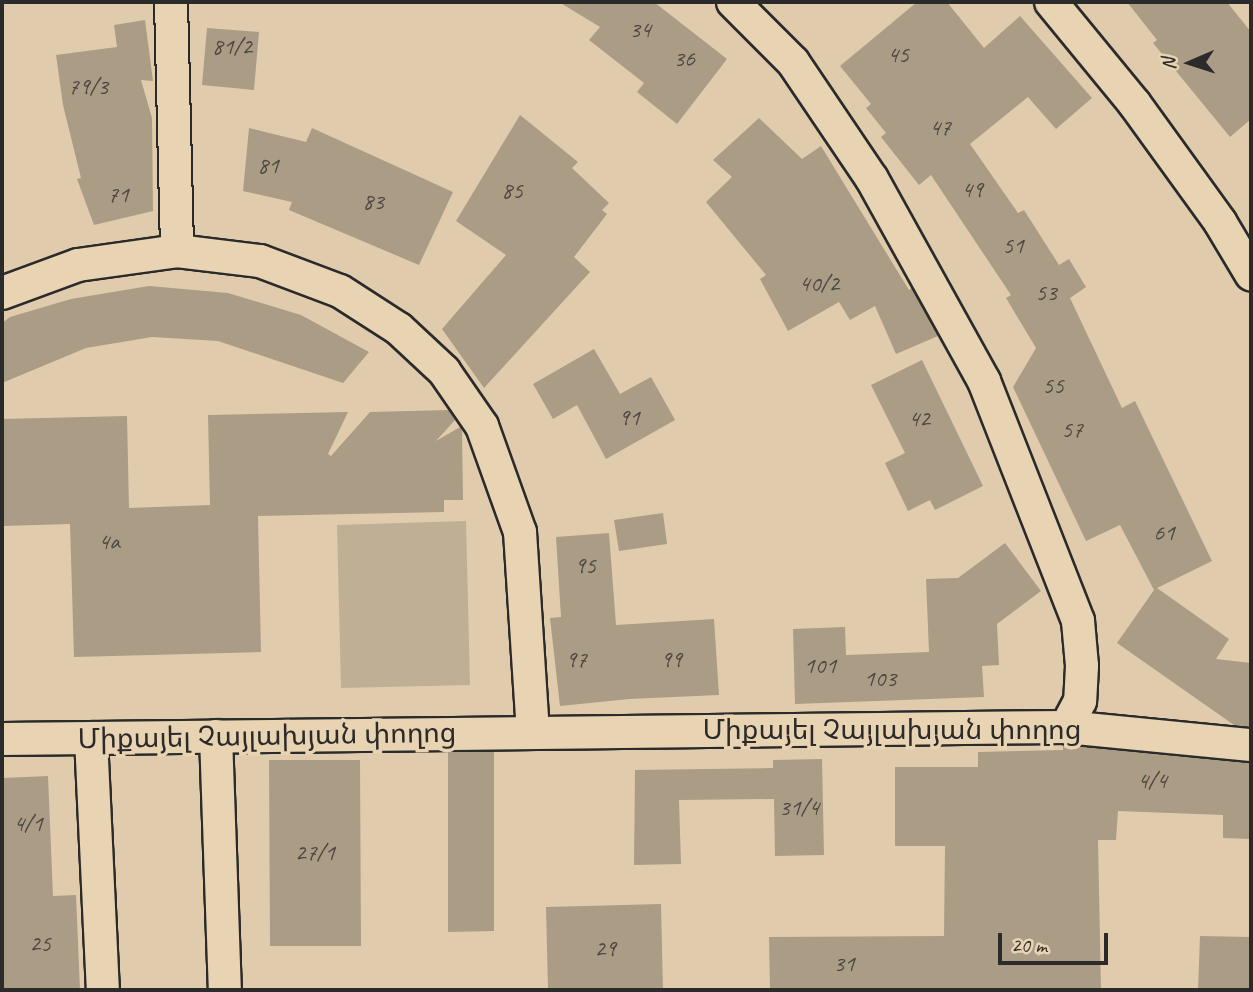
<!DOCTYPE html>
<meta charset="utf-8">
<style>
body{margin:0}
#map{position:relative;width:1253px;height:992px;overflow:hidden;background:#e0ccad;font-family:Caveat,"Noto Sans Armenian",sans-serif}
div>[style]{position:absolute}
[style*='--x']{left:calc(var(--x)*1px);top:calc(var(--y)*1px);width:calc(var(--w)*1px);rotate:calc(var(--a)*1deg)}
.green>*{inset:0;background:#bfaf95}
.building>*{inset:0;background:#ab9c86}
.roads{filter:drop-shadow(2px 0 #2b2b2b) drop-shadow(-2px 0 #2b2b2b) drop-shadow(0 2px #2b2b2b) drop-shadow(0 -2px #2b2b2b)}
.street>*{height:32px;margin:-16px;padding:0 16px;transform-origin:16px;border-radius:16px;background:#e8d3b2}
span{translate:-50% -50%;white-space:nowrap;text-align:center;line-height:1.15;-webkit-text-stroke:7px #e8d3b2;paint-order:stroke}
.number-label{font-size:24px;color:#4b4742}
.number-label span{-webkit-text-stroke-width:0}
.street-label{font-size:28px;color:#2b2b2b}
.frame{position:absolute;inset:0;border:4px solid #2b2b2b;pointer-events:none}
.north{position:absolute;left:1155px;top:28px;width:70px;height:70px;-webkit-text-stroke:5px #e8d3b2;paint-order:stroke;rotate:267deg;font-size:19px;font-weight:700;line-height:28px;text-align:center;color:#2b2b2b}
.north::after{content:'';display:block;margin:auto;width:24px;height:32px;background:#2b2b2b;clip-path:polygon(50% 0,100% 100%,50% 72%,0 100%)}
.scale{position:absolute;left:998px;top:933px;width:110px;height:32px;box-sizing:border-box;border:4px solid #2b2b2b;border-top:0;padding-left:9px;font-size:21px;line-height:24px;white-space:nowrap;color:#2b2b2b;-webkit-text-stroke:5px #e8d3b2;paint-order:stroke}
</style>
<div id="map">
<div class="green">
<i style="clip-path:polygon(466px 521px,470px 685px,341px 688px,337px 525px)"></i>
</div>
<div class="building">
<i style="clip-path:polygon(559px 2px,654px 2px,727px 59px,677px 124px,637px 92px,644px 83px,589px 40px,600px 27px)"></i>
<i style="clip-path:polygon(917px 2px,947px 2px,984px 48px,1020px 16px,1092px 98px,1056px 129px,1028px 97px,970px 144px,1018px 213px,1024px 210px,1059px 265px,1069px 259px,1086px 287px,1070px 298px,1122px 408px,1135px 401px,1212px 561px,1157px 588px,1229px 639px,1216px 659px,1251px 663px,1251px 727px,1234px 725px,1117px 643px,1154px 590px,1120px 525px,1086px 541px,1013px 387px,1036px 348px,1006px 298px,1011px 295px,931px 175px,919px 185px,881px 137px,886px 133px,866px 108px,871px 104px,840px 66px)"></i>
<i style="clip-path:polygon(1127px 2px,1227px 2px,1251px 32px,1251px 119px,1230px 137px,1153px 43px,1157px 40px)"></i>
<i style="clip-path:polygon(145px 20px,153px 81px,141px 80px,152px 118px,153px 211px,94px 225px,77px 179px,81px 178px,63px 105px,56px 55px,117px 47px,114px 25px)"></i>
<i style="clip-path:polygon(207px 28px,259px 32px,254px 90px,202px 85px)"></i>
<i style="clip-path:polygon(520px 115px,578px 162px,572px 168px,609px 203px,602px 210px,607px 214px,574px 257px,590px 272px,484px 388px,442px 329px,506px 255px,456px 221px)"></i>
<i style="clip-path:polygon(759px 118px,802px 159px,821px 146px,909px 290px,912px 288px,938px 336px,896px 354px,875px 306px,850px 320px,839px 302px,788px 331px,760px 279px,766px 275px,706px 202px,732px 177px,713px 160px)"></i>
<i style="clip-path:polygon(249px 128px,306px 142px,312px 128px,453px 192px,419px 265px,289px 210px,292px 202px,243px 191px)"></i>
<i style="clip-path:polygon(149px 286px,228px 293px,301px 315px,369px 352px,343px 383px,218px 341px,152px 337px,86px 348px,2px 383px,2px 323px,10px 317px,71px 299px)"></i>
<i style="clip-path:polygon(594px 349px,620px 394px,651px 377px,675px 420px,606px 459px,577px 405px,553px 419px,533px 384px)"></i>
<i style="clip-path:polygon(922px 360px,983px 486px,935px 510px,930px 500px,908px 511px,885px 463px,905px 453px,871px 385px)"></i>
<i style="clip-path:polygon(449px 410px,455px 420px,436px 441px,460px 427px,462px 430px,463px 500px,444px 500px,444px 512px,258px 516px,261px 652px,74px 657px,70px 524px,2px 526px,2px 419px,127px 416px,129px 508px,210px 505px,208px 415px,348px 412px,328px 454px,331px 456px,370px 412px)"></i>
<i style="clip-path:polygon(663px 513px,667px 544px,619px 551px,614px 520px)"></i>
<i style="clip-path:polygon(609px 533px,616px 625px,714px 619px,719px 695px,629px 699px,560px 706px,550px 618px,561px 617px,556px 537px)"></i>
<i style="clip-path:polygon(1005px 543px,1041px 591px,997px 624px,999px 665px,982px 666px,984px 697px,795px 704px,793px 629px,845px 627px,846px 655px,929px 652px,926px 579px,958px 578px)"></i>
<i style="clip-path:polygon(1063px 745px,1251px 763px,1251px 839px,1223px 838px,1223px 815px,1118px 811px,1116px 840px,1098px 840px,1101px 990px,770px 990px,769px 937px,944px 936px,945px 846px,895px 846px,895px 767px,978px 767px,978px 752px,1063px 750px)"></i>
<i style="clip-path:polygon(448px 752px,494px 752px,494px 931px,448px 932px)"></i>
<i style="clip-path:polygon(822px 759px,824px 855px,775px 856px,774px 799px,679px 800px,681px 864px,634px 865px,635px 770px,773px 768px,773px 760px)"></i>
<i style="clip-path:polygon(269px 760px,360px 760px,361px 946px,270px 946px)"></i>
<i style="clip-path:polygon(48px 776px,53px 896px,76px 895px,80px 990px,2px 990px,2px 778px)"></i>
<i style="clip-path:polygon(661px 904px,663px 990px,548px 990px,546px 907px)"></i>
<i style="clip-path:polygon(1200px 936px,1251px 937px,1251px 990px,1198px 990px)"></i>
</div>
<div class="roads">
<div class="street">
<i style="--x:171;--y:2;--w:249;--a:88.6"></i>
<i style="--x:733;--y:2;--w:85;--a:45"></i>
<i style="--x:793;--y:62;--w:141;--a:56"></i>
<i style="--x:872;--y:179;--w:231;--a:61"></i>
<i style="--x:984;--y:381;--w:258;--a:68.6"></i>
<i style="--x:1078;--y:621;--w:45;--a:84.9"></i>
<i style="--x:1082;--y:666;--w:35;--a:93"></i>
<i style="--x:1080;--y:701;--w:30;--a:118"></i>
<i style="--x:1051;--y:2;--w:131;--a:50.6"></i>
<i style="--x:1134;--y:103;--w:147;--a:54.1"></i>
<i style="--x:1220;--y:222;--w:61;--a:59.2"></i>
<i style="--x:2;--y:293;--w:81;--a:-20.2"></i>
<i style="--x:78;--y:265;--w:100;--a:-8"></i>
<i style="--x:177;--y:251;--w:84;--a:6.9"></i>
<i style="--x:260;--y:261;--w:85;--a:20.6"></i>
<i style="--x:340;--y:291;--w:70;--a:32.8"></i>
<i style="--x:399;--y:329;--w:62;--a:43"></i>
<i style="--x:444;--y:371;--w:67;--a:55.4"></i>
<i style="--x:482;--y:426;--w:113;--a:70.3"></i>
<i style="--x:520;--y:532;--w:201;--a:86.3"></i>
<i style="--x:216;--y:736;--w:254;--a:88"></i>
<i style="--x:91;--y:738;--w:252;--a:87.3"></i>
<i style="--x:2;--y:739;--w:1064;--a:-0.65"></i>
<i style="--x:1066;--y:727;--w:186;--a:5.6"></i>
</div>
</div>
<div class="number-label">
<span style="left:640px;top:30px">34</span>
<span style="left:232px;top:47px">81/2</span>
<span style="left:898px;top:55px">45</span>
<span style="left:684px;top:59px">36</span>
<span style="left:88px;top:87px">79/3</span>
<span style="left:940px;top:128px">47</span>
<span style="left:268px;top:166px">81</span>
<span style="left:972px;top:190px">49</span>
<span style="left:512px;top:191px">85</span>
<span style="left:118px;top:195px">71</span>
<span style="left:373px;top:202px">83</span>
<span style="left:1013px;top:246px">51</span>
<span style="left:819px;top:284px">40/2</span>
<span style="left:1046px;top:293px">53</span>
<span style="left:1053px;top:386px">55</span>
<span style="left:629px;top:418px">91</span>
<span style="left:919px;top:419px">42</span>
<span style="left:1072px;top:430px">57</span>
<span style="left:1164px;top:533px">61</span>
<span style="left:109px;top:542px">4a</span>
<span style="left:585px;top:566px">95</span>
<span style="left:576px;top:660px">97</span>
<span style="left:671px;top:660px">99</span>
<span style="left:820px;top:666px">101</span>
<span style="left:880px;top:679px">103</span>
<span style="left:1152px;top:781px">4/4</span>
<span style="left:799px;top:808px">31/4</span>
<span style="left:28px;top:824px">4/1</span>
<span style="left:315px;top:853px">27/1</span>
<span style="left:40px;top:944px">25</span>
<span style="left:605px;top:949px">29</span>
<span style="left:844px;top:964px">31</span>
</div>
<div class="street-label">
<span style="left:892px;top:730px">Միքայել Չայլախյան փողոց</span>
<span style="left:267px;top:736px;rotate:-1deg">Միքայել Չայլախյան փողոց</span>
</div>
<div class="frame"></div>
<div class="north">N</div>
<div class="scale">20 m</div>
</div>
